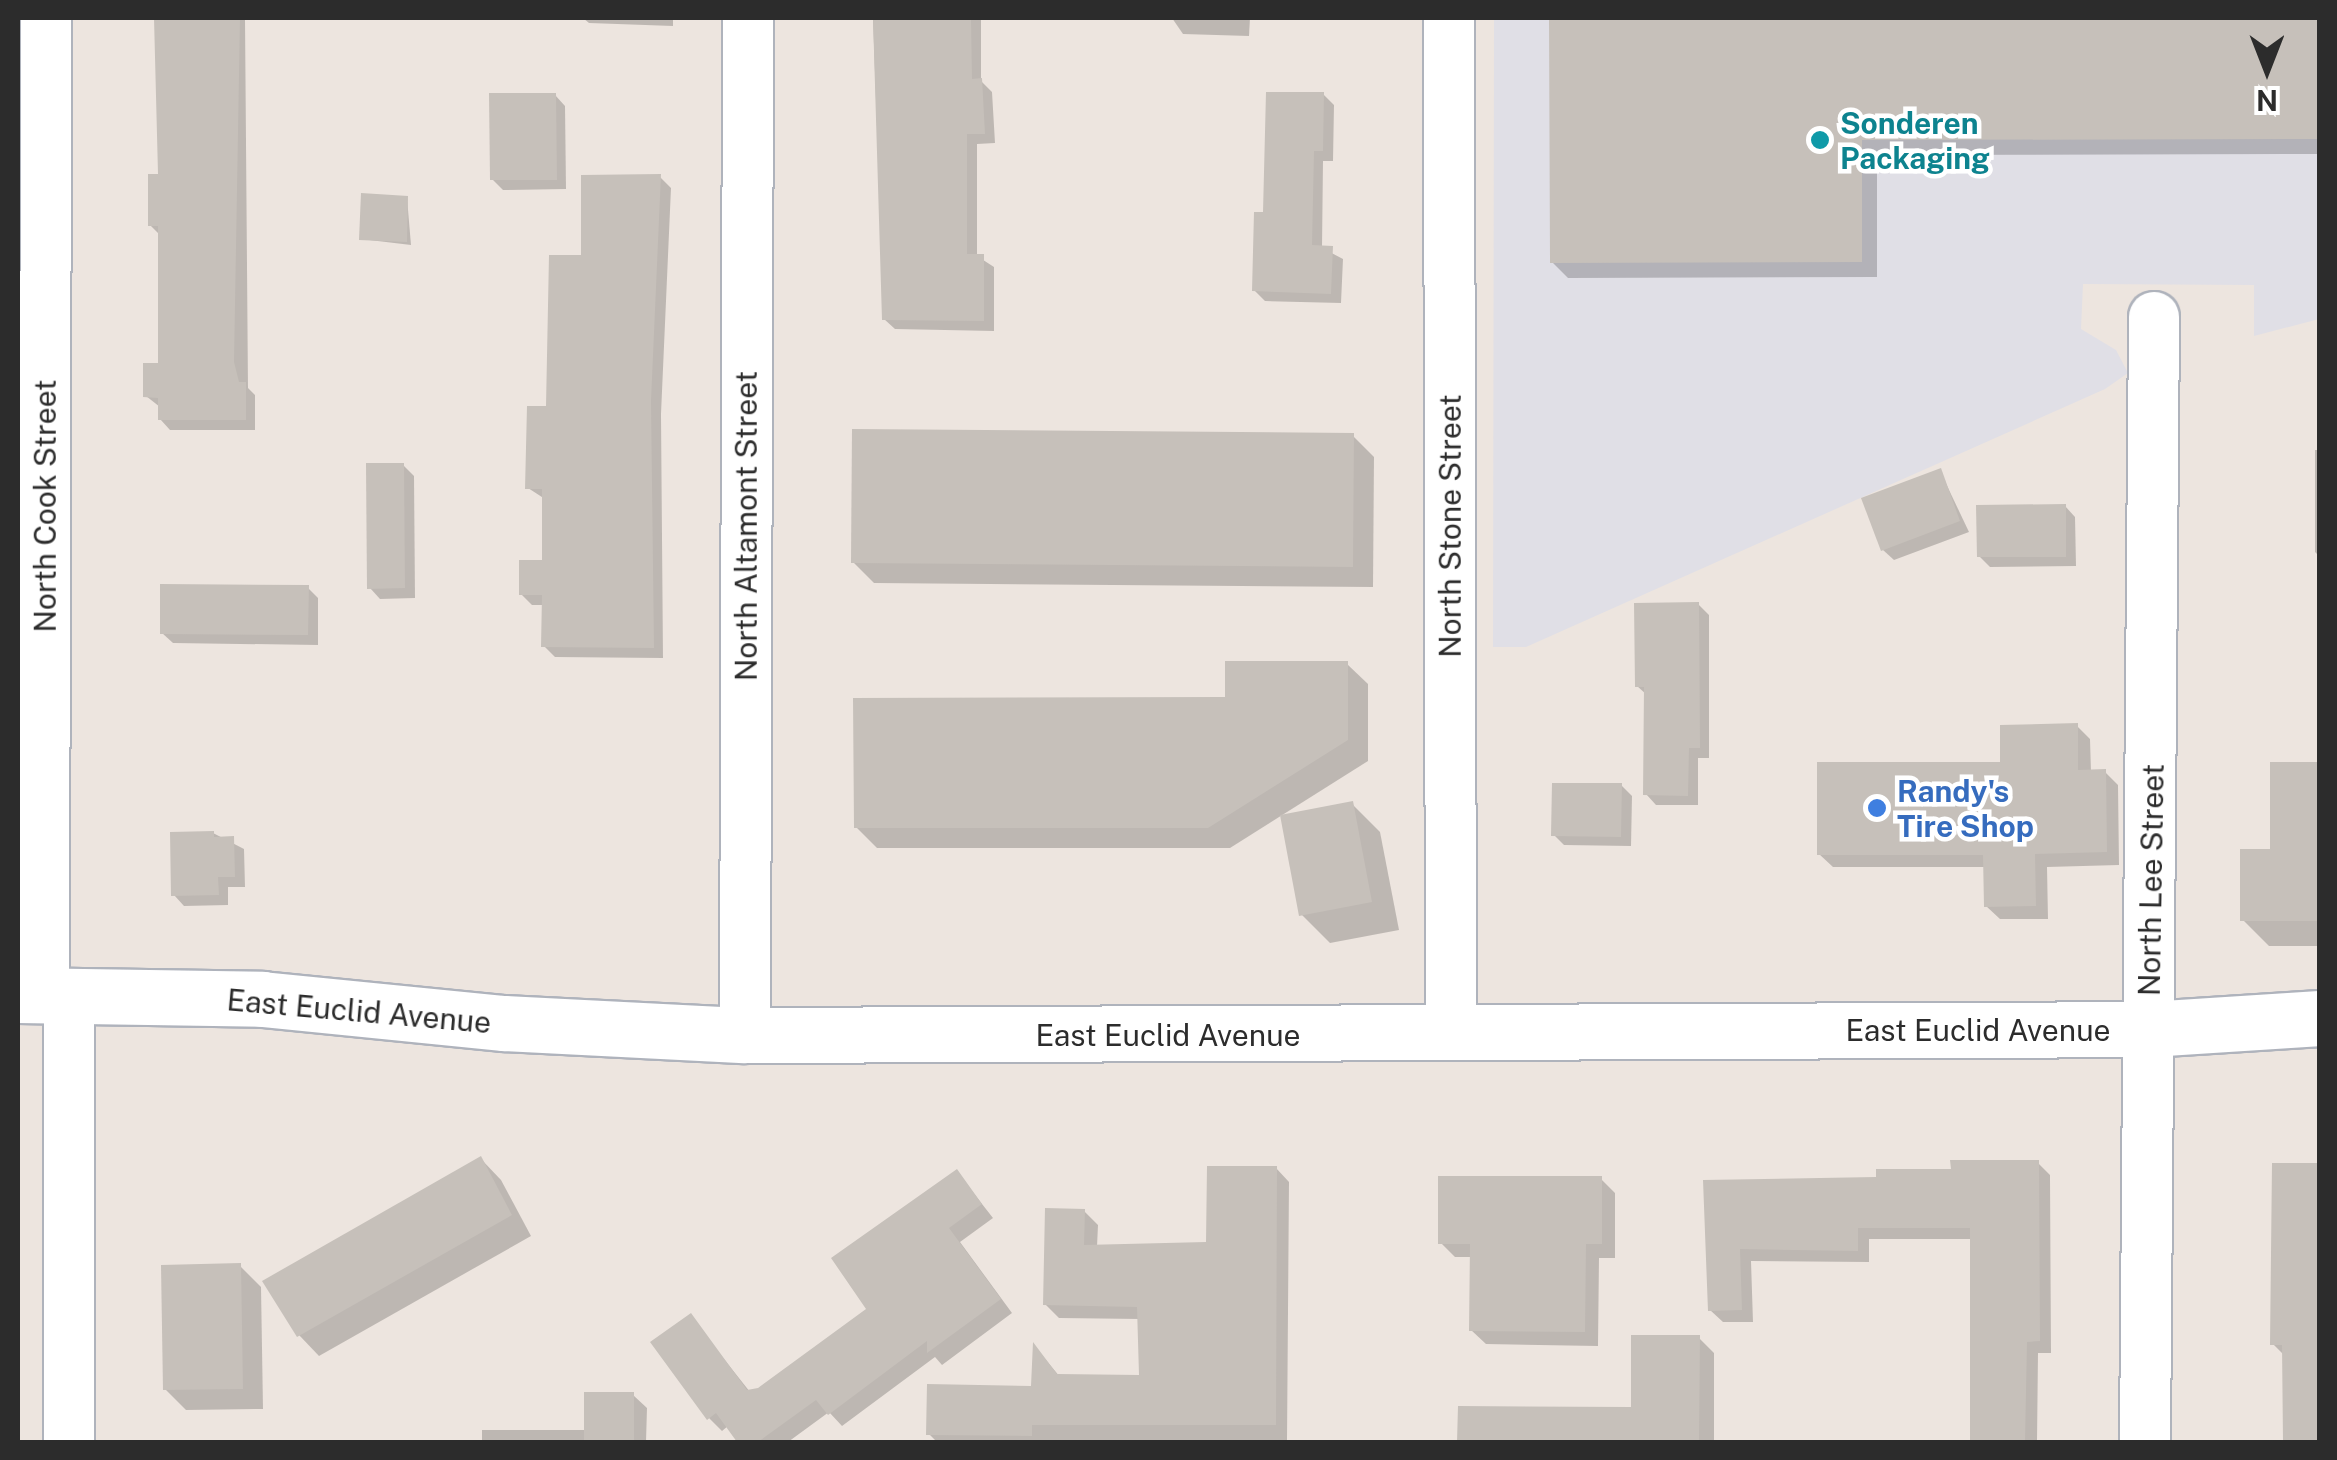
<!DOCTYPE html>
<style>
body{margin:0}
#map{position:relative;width:2337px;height:1460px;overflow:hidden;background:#ede5df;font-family:"Public Sans",sans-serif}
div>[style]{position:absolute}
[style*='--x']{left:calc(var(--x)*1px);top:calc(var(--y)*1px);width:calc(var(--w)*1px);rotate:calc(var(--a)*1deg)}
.industrial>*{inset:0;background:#e0dfe6}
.shadow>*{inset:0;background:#0003}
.building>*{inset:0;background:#c6c0ba}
.roads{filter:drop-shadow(2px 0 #afb3bc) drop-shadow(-2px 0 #afb3bc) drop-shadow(0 2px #afb3bc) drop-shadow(0 -2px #afb3bc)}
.minor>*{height:50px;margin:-25px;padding:0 25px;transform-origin:25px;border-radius:25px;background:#fff}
.secondary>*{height:55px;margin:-27.5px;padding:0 27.5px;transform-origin:27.5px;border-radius:27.5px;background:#fff}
.dots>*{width:28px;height:28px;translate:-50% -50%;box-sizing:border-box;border:5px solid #fff;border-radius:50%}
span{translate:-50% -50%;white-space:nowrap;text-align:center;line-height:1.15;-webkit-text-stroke:9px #fff;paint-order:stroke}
.culture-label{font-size:30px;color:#0d838f;font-weight:700}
.left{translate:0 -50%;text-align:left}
.street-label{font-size:30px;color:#2c2c2c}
.shop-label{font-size:30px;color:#366cbe;font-weight:700}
.frame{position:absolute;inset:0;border:20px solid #2c2c2c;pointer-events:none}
.north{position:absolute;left:2217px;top:20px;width:100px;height:100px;-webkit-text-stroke:8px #fff;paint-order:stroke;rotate:180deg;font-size:28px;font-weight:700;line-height:40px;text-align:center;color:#2c2c2c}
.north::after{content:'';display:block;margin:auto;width:35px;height:45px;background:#2c2c2c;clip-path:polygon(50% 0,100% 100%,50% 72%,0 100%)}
</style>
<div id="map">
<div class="industrial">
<i style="clip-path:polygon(1494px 18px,2319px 18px,2319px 319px,2254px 336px,2254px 285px,2083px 284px,2081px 329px,2116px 350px,2128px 373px,2105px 389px,1526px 647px,1493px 647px)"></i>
</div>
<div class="shadow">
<i style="clip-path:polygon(157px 18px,245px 18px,248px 388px,255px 395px,255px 430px,170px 430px,160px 419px,160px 407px,146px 396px,160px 365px,160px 235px,150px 225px,161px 177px)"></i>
<i style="clip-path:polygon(583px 18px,673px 18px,673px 26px,589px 23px)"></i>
<i style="clip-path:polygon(873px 18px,981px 18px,981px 81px,992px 92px,995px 143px,977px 144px,977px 256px,994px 267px,994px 331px,895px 329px,884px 319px)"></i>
<i style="clip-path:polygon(1172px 18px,1250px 18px,1249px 36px,1183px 34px)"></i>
<i style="clip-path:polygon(1551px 18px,2320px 18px,2320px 154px,1877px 155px,1877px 277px,1568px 278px,1552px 262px)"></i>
<i style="clip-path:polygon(1323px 94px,1334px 105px,1333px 161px,1323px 161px,1322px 248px,1343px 259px,1341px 303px,1265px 301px,1254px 290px,1265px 215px)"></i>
<i style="clip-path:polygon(555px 95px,565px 106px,566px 189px,503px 190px,492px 179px)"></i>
<i style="clip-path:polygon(660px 177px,671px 188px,661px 414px,663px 658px,555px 657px,544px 646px,544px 605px,532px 605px,521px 594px,545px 562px,545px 499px,528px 488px,584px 258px)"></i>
<i style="clip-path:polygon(407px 198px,411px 245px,361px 239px)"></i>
<i style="clip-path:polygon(1353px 436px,1374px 457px,1373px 587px,874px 583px,853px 562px)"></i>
<i style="clip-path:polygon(2315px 450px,2320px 450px,2320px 557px,2315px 552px)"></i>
<i style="clip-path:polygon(403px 465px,414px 476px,415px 598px,380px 599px,370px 588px)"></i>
<i style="clip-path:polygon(1940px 471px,1969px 532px,1894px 560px,1883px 550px)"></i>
<i style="clip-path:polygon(2065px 506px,2075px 517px,2076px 566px,1990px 567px,1979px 556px)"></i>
<i style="clip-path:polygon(308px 588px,318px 598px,318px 645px,173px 643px,162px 633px)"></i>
<i style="clip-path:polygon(1698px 604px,1709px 615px,1709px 758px,1698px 758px,1698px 805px,1656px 805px,1646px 794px,1647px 695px,1637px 686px)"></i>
<i style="clip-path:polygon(1347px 664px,1368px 684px,1368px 761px,1230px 848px,877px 848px,856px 827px)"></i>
<i style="clip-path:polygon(2077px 726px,2090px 739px,2091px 772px,2105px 772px,2118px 785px,2119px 865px,2047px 867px,2048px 919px,2000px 919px,1986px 906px,1986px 867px,1833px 867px,1819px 854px)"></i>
<i style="clip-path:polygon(2320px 764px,2320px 946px,2269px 946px,2243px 920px)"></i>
<i style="clip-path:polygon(1621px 785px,1632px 796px,1631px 846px,1564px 845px,1554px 835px)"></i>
<i style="clip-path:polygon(1352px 804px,1380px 832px,1399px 930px,1330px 943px,1302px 915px)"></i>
<i style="clip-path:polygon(213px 833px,244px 849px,245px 887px,228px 887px,228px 905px,184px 906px,174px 895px)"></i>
<i style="clip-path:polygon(481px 1159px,501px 1180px,531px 1236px,319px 1356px,299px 1335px)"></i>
<i style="clip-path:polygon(2038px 1163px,2050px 1175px,2051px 1353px,2038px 1353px,2037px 1442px,1972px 1442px,1972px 1239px,1869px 1239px,1869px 1262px,1751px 1261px,1753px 1322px,1723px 1322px,1710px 1310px,1706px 1183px,1879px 1180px)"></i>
<i style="clip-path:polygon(2320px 1165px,2320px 1442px,2287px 1442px,2285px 1356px,2273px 1344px)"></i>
<i style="clip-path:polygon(1276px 1168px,1289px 1182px,1287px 1442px,937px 1442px,929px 1434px,1034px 1389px,1036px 1348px,1060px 1377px,1141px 1378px,1140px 1319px,1059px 1318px,1045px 1304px,1084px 1211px,1098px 1225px,1097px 1247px,1209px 1245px)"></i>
<i style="clip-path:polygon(957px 1172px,993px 1218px,960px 1242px,1012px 1313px,942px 1365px,935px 1357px,842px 1426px,829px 1412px,788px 1442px,740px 1442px,728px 1426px,722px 1431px,709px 1418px,690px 1316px,750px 1392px,759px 1391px,870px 1309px)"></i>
<i style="clip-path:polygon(1601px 1179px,1615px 1193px,1615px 1258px,1599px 1258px,1598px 1346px,1486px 1344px,1471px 1330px,1472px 1257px,1455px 1257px,1441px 1243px)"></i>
<i style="clip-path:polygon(240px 1266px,261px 1287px,263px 1409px,186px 1410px,165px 1389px)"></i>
<i style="clip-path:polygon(1699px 1338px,1714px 1353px,1714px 1442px,1460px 1442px,1461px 1408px,1633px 1410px)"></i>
<i style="clip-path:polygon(633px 1395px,647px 1408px,646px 1442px,482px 1442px,482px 1430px,586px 1430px)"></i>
</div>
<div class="building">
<i style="clip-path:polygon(154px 18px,240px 18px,234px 362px,239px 382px,246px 382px,246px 420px,158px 420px,158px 398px,143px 397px,143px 363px,158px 363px,158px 226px,148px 226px,148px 174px,158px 174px)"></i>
<i style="clip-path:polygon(873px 18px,971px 18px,972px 79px,982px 78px,985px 134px,967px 134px,967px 254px,984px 254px,984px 321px,882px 320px)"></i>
<i style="clip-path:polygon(1549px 18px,2320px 18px,2320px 139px,1862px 140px,1862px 262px,1550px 263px)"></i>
<i style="clip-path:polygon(1266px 92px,1324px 92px,1323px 151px,1314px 151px,1312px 245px,1333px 246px,1331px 294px,1252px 291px,1254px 212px,1263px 212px)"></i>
<i style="clip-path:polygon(489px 93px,556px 93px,557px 180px,490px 180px)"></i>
<i style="clip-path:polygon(661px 174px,651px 401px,654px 648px,541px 647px,542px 595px,519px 595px,519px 560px,542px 560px,542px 489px,525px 489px,527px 406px,546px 406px,549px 255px,581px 255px,581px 175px)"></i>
<i style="clip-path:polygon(361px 193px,408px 196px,407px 242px,359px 240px)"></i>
<i style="clip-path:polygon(852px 429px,1354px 433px,1353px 567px,851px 563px)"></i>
<i style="clip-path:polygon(366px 463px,404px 463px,405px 588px,367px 589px)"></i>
<i style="clip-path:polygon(1941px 468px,1960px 521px,1881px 551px,1861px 498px)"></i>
<i style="clip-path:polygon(2066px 504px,2066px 557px,1977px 557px,1976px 505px)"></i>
<i style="clip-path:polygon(160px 584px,309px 585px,308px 635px,160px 634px)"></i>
<i style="clip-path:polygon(1699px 602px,1700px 748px,1689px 748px,1688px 796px,1643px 795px,1644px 687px,1635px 687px,1634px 603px)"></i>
<i style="clip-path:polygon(1225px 661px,1348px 661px,1348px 740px,1208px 828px,854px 828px,853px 698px,1225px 697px)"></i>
<i style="clip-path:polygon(2078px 723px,2078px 770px,2106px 769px,2107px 852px,2035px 854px,2036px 906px,1984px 907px,1983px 855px,1817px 855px,1817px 762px,2000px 762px,2000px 725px)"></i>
<i style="clip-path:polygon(2270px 762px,2320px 762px,2320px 921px,2240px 921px,2240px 849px,2270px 849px)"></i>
<i style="clip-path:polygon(1552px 783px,1622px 783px,1621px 837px,1551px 836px)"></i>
<i style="clip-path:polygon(1353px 801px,1372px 902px,1299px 916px,1280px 815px)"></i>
<i style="clip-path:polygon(214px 831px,214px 837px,234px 836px,235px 877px,218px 877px,219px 895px,171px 896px,170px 832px)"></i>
<i style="clip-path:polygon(481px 1156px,512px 1215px,297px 1337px,262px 1281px)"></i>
<i style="clip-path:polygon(1950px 1160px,2039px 1160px,2040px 1341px,2027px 1342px,2025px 1442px,1970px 1442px,1970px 1228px,1858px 1228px,1858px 1251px,1740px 1249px,1742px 1310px,1708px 1311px,1703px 1180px,1876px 1177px,1876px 1169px,1951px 1169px)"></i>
<i style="clip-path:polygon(2272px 1163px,2320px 1163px,2320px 1442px,2283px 1442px,2282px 1345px,2270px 1345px)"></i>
<i style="clip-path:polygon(1207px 1166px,1277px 1166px,1276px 1425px,1032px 1425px,1032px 1436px,926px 1435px,927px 1384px,1031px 1386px,1033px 1342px,1057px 1374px,1139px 1375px,1137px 1307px,1043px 1305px,1045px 1208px,1085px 1209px,1084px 1245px,1206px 1242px)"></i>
<i style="clip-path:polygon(957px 1169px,982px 1204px,949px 1228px,1001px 1299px,927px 1353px,927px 1341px,828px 1415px,816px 1400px,758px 1442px,737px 1442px,716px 1413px,707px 1420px,650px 1342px,691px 1313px,747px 1390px,758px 1388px,866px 1309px,831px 1258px)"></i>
<i style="clip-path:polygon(1438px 1176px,1602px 1176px,1602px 1244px,1586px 1244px,1585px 1332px,1469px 1331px,1470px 1244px,1438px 1244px)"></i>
<i style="clip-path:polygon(241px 1263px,243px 1389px,163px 1390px,161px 1265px)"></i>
<i style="clip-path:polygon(1631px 1335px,1700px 1335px,1699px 1442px,1457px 1442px,1458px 1406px,1631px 1407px)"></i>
<i style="clip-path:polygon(584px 1392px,634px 1392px,634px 1442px,584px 1442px)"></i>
</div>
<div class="roads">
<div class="minor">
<i style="--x:1449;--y:18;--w:1017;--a:89.89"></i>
<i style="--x:44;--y:995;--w:977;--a:-89.88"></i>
<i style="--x:69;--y:995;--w:447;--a:90"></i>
<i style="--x:745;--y:1035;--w:1017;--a:-89.83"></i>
<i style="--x:2145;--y:1442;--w:1125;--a:-89.54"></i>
</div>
<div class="secondary">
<i style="--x:18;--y:995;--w:244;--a:0.9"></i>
<i style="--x:262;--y:999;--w:243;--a:5.7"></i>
<i style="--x:504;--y:1023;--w:241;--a:2.9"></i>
<i style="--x:745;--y:1035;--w:1404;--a:-0.24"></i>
<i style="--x:2149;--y:1029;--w:171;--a:-3.7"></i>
</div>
</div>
<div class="dots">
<i style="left:1820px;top:140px;background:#0f9aa8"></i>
<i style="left:1877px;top:808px;background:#3f7fe0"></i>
</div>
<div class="culture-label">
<span class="left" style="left:1840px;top:140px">Sonderen<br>Packaging</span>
</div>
<div class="street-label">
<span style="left:45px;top:506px;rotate:-90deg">North Cook Street</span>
<span style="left:746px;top:526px;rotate:-90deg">North Altamont Street</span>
<span style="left:1450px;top:526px;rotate:-90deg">North Stone Street</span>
<span style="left:2151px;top:880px;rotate:-89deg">North Lee Street</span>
<span style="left:359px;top:1011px;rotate:5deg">East Euclid Avenue</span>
<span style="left:1978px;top:1030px">East Euclid Avenue</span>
<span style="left:1168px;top:1035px">East Euclid Avenue</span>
</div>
<div class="shop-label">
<span class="left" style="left:1897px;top:808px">Randy's<br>Tire Shop</span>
</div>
<div class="frame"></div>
<div class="north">N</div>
</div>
